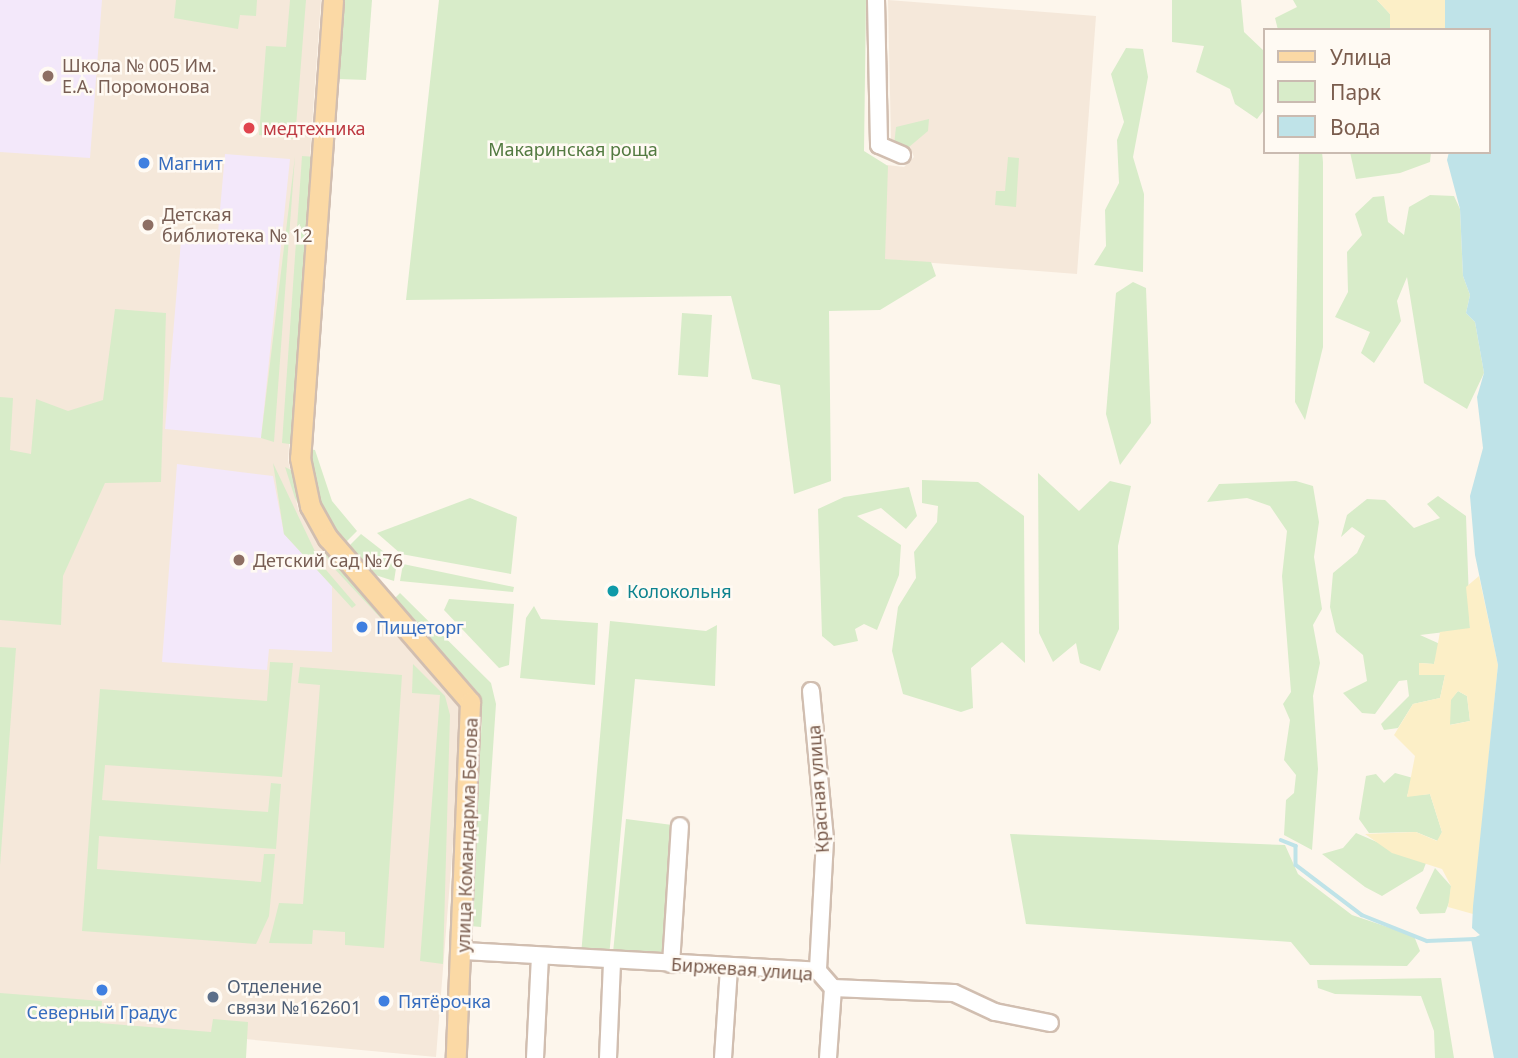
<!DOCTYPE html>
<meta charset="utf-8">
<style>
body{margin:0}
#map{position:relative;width:1518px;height:1058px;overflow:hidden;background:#fdf6ec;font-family:"Noto Sans",sans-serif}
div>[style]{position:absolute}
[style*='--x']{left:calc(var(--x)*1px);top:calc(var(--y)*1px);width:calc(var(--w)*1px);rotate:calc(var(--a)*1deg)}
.residential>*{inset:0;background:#f5e8da}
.education>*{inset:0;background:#f3e8fa}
.green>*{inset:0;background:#d8ecc9}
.sand>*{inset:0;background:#fcefc7}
.water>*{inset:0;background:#bfe3e8}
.stream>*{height:3.5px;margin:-1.75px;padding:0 1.75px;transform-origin:1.75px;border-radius:1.75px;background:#bfe3e8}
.roads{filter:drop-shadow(2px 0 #d1beb0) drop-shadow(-2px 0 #d1beb0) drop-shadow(0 2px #d1beb0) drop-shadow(0 -2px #d1beb0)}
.minor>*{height:16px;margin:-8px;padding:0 8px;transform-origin:8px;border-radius:8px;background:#fff}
.major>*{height:19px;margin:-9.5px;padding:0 9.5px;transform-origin:9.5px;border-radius:9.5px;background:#fbd9a5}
.dots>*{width:19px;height:19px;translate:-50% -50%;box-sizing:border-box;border:4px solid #fffaf3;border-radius:50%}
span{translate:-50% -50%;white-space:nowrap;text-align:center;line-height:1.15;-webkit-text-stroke:5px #fffaf3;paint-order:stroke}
.education-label{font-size:18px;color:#785e54}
.left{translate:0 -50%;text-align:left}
.health-label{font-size:18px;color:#be3a42}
.park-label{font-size:18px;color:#537a41}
.shop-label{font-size:18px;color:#366cbe}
.culture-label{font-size:18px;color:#0d838f}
.street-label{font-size:18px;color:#7a5c4d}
.service-label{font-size:18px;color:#4e5e75}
.legend{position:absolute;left:1263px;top:28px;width:228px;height:126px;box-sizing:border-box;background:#fffaf3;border:2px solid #cabbb1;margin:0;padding:9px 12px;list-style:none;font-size:21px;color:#7a5c4d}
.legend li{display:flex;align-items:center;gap:14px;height:35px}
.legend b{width:35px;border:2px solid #cabbb1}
</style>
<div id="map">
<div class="residential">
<i style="clip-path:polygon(0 0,321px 0,288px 460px,298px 509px,318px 544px,459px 706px,462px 730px,436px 1057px,0 1016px)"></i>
<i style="clip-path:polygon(888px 0,1096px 16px,1077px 274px,882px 259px,887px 165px,904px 167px,914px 157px,910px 147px,891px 139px)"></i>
</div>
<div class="education">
<i style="clip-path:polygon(0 0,102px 0,90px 158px,0 152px)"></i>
<i style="clip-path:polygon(225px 154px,290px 159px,261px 438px,165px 429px,182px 229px,218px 232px)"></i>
<i style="clip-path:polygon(177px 464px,273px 476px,284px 534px,332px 586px,332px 652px,269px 649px,267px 670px,162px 662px)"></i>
</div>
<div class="green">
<i style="clip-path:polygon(176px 0,257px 0,256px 16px,240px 15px,238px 29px,174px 18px)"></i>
<i style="clip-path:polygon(290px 0,306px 0,295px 139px,259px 135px,266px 46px,286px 47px)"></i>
<i style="clip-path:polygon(345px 0,372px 0,366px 80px,339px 79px)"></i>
<i style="clip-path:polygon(439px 0,866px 0,864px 151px,888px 166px,885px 259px,931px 262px,936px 276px,880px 310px,829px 311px,831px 481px,794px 494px,780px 385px,752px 379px,731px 296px,406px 300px)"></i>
<i style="clip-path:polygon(1172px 0,1241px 0,1244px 32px,1264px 51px,1264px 110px,1257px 119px,1235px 104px,1230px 89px,1196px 72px,1204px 46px,1172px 42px)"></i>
<i style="clip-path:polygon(1293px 0,1377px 0,1390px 14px,1390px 30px,1278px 30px,1275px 18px,1297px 7px)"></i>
<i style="clip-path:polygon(1126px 48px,1143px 49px,1148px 77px,1133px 157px,1144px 194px,1143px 272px,1094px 265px,1106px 246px,1105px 210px,1119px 183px,1117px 140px,1124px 122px,1111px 74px)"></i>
<i style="clip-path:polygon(929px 119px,928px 131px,909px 147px,894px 145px,896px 127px)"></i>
<i style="clip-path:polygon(1299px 152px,1322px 152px,1323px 162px,1323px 347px,1305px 420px,1295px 402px)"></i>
<i style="clip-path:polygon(1350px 152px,1431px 152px,1430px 162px,1400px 173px,1356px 179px)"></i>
<i style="clip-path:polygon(295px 156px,274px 442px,261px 438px)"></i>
<i style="clip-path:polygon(302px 156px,316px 157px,297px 445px,282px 443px)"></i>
<i style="clip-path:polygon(1008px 157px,1019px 158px,1016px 207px,995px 205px,996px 191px,1005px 191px)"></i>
<i style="clip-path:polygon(1430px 195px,1454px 196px,1460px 209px,1463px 276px,1470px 295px,1466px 313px,1475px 322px,1484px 373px,1467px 409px,1424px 383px,1407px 277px,1397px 301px,1401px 321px,1374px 363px,1361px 353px,1370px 332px,1335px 317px,1348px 292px,1347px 252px,1362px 235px,1355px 214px,1373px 197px,1384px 196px,1388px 222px,1404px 235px,1409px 207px)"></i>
<i style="clip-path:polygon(1133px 282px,1146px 288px,1151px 423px,1120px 465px,1106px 414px,1116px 293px)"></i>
<i style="clip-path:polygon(115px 309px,166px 313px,161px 482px,105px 483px,63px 576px,61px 625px,0 620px,0 397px,13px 398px,10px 450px,31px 454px,36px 399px,68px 411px,103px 400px)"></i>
<i style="clip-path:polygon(682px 313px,712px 315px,708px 377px,678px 375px)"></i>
<i style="clip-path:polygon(304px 448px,315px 450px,332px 501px,357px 531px,344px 544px,310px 490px)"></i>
<i style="clip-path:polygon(273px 463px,321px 564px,356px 605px,352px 608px,284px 534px)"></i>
<i style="clip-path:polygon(285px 467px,293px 471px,310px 525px,334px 561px,397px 626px,402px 641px,331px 565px,295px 498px)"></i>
<i style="clip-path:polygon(1038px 473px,1079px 511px,1110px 481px,1131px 486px,1118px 546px,1119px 629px,1100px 671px,1080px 663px,1076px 643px,1053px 662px,1039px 633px)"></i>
<i style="clip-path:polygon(922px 480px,978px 482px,1024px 516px,1025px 663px,1002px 642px,971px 668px,973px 708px,961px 712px,903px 694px,892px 651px,898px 607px,916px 578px,914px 552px,937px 522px,938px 506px,922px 503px)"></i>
<i style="clip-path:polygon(1296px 481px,1313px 486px,1319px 522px,1314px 557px,1322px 609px,1313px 625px,1320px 663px,1313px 696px,1318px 769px,1312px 850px,1284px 835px,1286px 800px,1294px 793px,1296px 775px,1284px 760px,1290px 720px,1283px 704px,1291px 692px,1282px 576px,1287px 531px,1270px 506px,1247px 498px,1207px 502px,1219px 484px)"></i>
<i style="clip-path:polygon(909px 487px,917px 516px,906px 529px,881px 508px,857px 516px,901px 545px,899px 575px,877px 630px,864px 624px,855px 629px,858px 641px,834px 646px,822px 636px,818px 509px,844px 497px)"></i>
<i style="clip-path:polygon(1438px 496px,1466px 516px,1470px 629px,1420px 635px,1440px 644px,1434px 664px,1419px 663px,1445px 675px,1440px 698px,1413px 704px,1398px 728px,1384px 730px,1381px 724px,1409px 696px,1407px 680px,1399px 681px,1375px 714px,1362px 713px,1343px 693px,1367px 681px,1363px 655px,1336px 632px,1330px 607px,1333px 573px,1357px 553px,1365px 536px,1352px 527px,1341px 537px,1347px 515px,1367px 499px,1385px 500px,1414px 528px,1440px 518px,1427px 504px)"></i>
<i style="clip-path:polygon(470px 498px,517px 517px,511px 574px,401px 554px,377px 533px)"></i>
<i style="clip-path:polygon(361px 534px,397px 562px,394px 581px,366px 572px,346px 549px)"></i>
<i style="clip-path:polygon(403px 564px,514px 587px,513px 592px,400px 581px)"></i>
<i style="clip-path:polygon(400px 593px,491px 683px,496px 704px,481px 927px,470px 926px,482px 716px,474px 688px,393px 600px)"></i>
<i style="clip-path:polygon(449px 599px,514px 604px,509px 665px,499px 668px,444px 610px)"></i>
<i style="clip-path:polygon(534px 606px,541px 619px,598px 623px,595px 685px,520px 678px,526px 618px)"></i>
<i style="clip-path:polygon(610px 621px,706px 631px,717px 625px,715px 686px,635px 679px,609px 957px,581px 955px)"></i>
<i style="clip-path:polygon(0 647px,16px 648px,0 866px)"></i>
<i style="clip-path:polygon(270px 662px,293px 663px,282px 777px,105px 765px,102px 800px,268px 812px,271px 783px,281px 784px,276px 849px,99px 836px,97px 869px,261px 882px,264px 854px,275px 854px,269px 916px,256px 944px,82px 931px,100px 689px,267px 701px)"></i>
<i style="clip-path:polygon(413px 664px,445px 696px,450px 715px,443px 964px,420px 961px,440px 695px,412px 693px)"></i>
<i style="clip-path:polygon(300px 667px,402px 675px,384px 948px,345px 945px,345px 932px,313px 930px,312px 944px,269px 943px,279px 903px,303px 904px,320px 685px,298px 683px)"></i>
<i style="clip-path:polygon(1458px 691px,1467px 696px,1470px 721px,1449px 725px,1450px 700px)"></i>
<i style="clip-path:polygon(1395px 773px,1413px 778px,1407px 796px,1430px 794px,1442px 832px,1438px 841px,1416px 832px,1369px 833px,1359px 819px,1366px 776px,1376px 774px,1384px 783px)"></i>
<i style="clip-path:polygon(626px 819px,680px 826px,671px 964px,612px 963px)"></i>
<i style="clip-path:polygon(1356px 833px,1426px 863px,1423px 871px,1382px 896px,1365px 887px,1322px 854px,1343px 848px)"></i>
<i style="clip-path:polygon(1010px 834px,1285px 845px,1298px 874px,1352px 915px,1414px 936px,1420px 951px,1407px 966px,1310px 965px,1291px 942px,1026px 924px)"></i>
<i style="clip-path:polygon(1435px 868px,1451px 886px,1450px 900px,1445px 913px,1420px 914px,1416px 908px)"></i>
<i style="clip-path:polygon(1441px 978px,1454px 1058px,1435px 1058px,1434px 1031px,1421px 996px,1335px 994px,1318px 988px,1317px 980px)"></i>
<i style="clip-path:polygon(0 993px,102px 1001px,100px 1023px,211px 1032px,213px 1019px,248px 1022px,246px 1058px,0 1058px)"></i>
</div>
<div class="sand">
<i style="clip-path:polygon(1377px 0,1445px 0,1445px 30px,1390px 30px,1390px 14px)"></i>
<i style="clip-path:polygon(evenodd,1479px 576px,1498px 665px,1473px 914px,1448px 907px,1451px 886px,1442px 869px,1392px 853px,1365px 834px,1416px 832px,1437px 841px,1442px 832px,1430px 794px,1407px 797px,1415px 756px,1394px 735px,1413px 704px,1440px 698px,1445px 675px,1419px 675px,1419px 663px,1434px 664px,1440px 632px,1470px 628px,1466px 587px,1479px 576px,1458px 691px,1467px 696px,1470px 721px,1450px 725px,1451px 700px,1458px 691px)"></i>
</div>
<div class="water">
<i style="clip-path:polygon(1445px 0,1518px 0,1518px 1058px,1494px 1058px,1471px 939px,1480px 935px,1472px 928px,1473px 906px,1498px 665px,1475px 555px,1470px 496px,1483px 448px,1477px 397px,1484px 373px,1475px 322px,1466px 313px,1470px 295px,1463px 276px,1460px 209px,1447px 160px,1449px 152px,1488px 152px,1488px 30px,1445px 30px)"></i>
</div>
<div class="stream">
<i style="--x:1281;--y:840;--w:16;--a:22"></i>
<i style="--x:1296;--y:846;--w:19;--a:90"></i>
<i style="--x:1296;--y:865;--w:83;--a:37.1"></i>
<i style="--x:1362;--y:915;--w:70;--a:21.8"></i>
<i style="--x:1427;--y:941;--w:48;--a:-2.4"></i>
</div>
<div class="roads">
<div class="minor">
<i style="--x:876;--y:0;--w:145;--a:88.8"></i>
<i style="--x:879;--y:145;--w:25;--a:23"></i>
<i style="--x:811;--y:691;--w:150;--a:84.6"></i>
<i style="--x:825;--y:840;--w:131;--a:93.1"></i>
<i style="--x:464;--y:951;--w:355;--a:3.2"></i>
<i style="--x:818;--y:971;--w:23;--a:49"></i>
<i style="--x:833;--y:988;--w:121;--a:2.4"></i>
<i style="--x:954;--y:993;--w:45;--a:24.9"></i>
<i style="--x:995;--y:1012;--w:56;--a:11.3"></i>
<i style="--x:671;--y:964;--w:138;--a:-86.3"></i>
<i style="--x:535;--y:1058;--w:101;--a:-87.2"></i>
<i style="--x:608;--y:1058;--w:95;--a:-87.6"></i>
<i style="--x:723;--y:1058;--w:91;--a:-86.2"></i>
<i style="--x:828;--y:1058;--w:70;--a:-85.9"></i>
</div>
<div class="major">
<i style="--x:333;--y:0;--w:459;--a:94.1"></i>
<i style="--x:300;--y:458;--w:49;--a:78.2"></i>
<i style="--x:310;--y:506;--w:37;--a:61"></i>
<i style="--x:328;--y:538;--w:217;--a:49.1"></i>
<i style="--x:470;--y:702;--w:356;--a:92.3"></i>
</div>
</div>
<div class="dots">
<i style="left:48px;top:76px;background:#8d6e63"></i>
<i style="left:249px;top:128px;background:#e0444e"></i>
<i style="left:144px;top:163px;background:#3f7fe0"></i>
<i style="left:148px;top:225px;background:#8d6e63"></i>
<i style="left:239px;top:560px;background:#8d6e63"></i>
<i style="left:613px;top:591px;background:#0f9aa8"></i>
<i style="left:362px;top:627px;background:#3f7fe0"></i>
<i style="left:102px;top:990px;background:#3f7fe0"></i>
<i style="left:213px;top:997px;background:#5c6f8a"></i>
<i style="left:384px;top:1001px;background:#3f7fe0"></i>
</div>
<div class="education-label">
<span class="left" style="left:62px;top:76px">Школа № 005 Им.<br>Е.А. Поромонова</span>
<span class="left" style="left:162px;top:225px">Детская<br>библиотека № 12</span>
<span class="left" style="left:253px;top:560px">Детский сад №76</span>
</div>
<div class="health-label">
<span class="left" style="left:263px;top:128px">медтехника</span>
</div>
<div class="park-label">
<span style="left:573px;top:149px">Макаринская роща</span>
</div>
<div class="shop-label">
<span class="left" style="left:158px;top:163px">Магнит</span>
<span class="left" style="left:376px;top:627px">Пищеторг</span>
<span class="left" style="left:398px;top:1001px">Пятёрочка</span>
<span style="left:102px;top:1012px">Северный Градус</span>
</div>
<div class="culture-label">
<span class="left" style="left:627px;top:591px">Колокольня</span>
</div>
<div class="street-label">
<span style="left:818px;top:789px;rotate:-94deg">Красная улица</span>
<span style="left:467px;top:835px;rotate:-88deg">улица Командарма Белова</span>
<span style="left:742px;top:969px;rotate:4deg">Биржевая улица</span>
</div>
<div class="service-label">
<span class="left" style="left:227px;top:997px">Отделение<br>связи №162601</span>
</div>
<ul class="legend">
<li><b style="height:9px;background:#fbd9a5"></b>Улица</li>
<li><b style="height:19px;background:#d8ecc9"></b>Парк</li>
<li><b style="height:19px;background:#bfe3e8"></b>Вода</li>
</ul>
</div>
